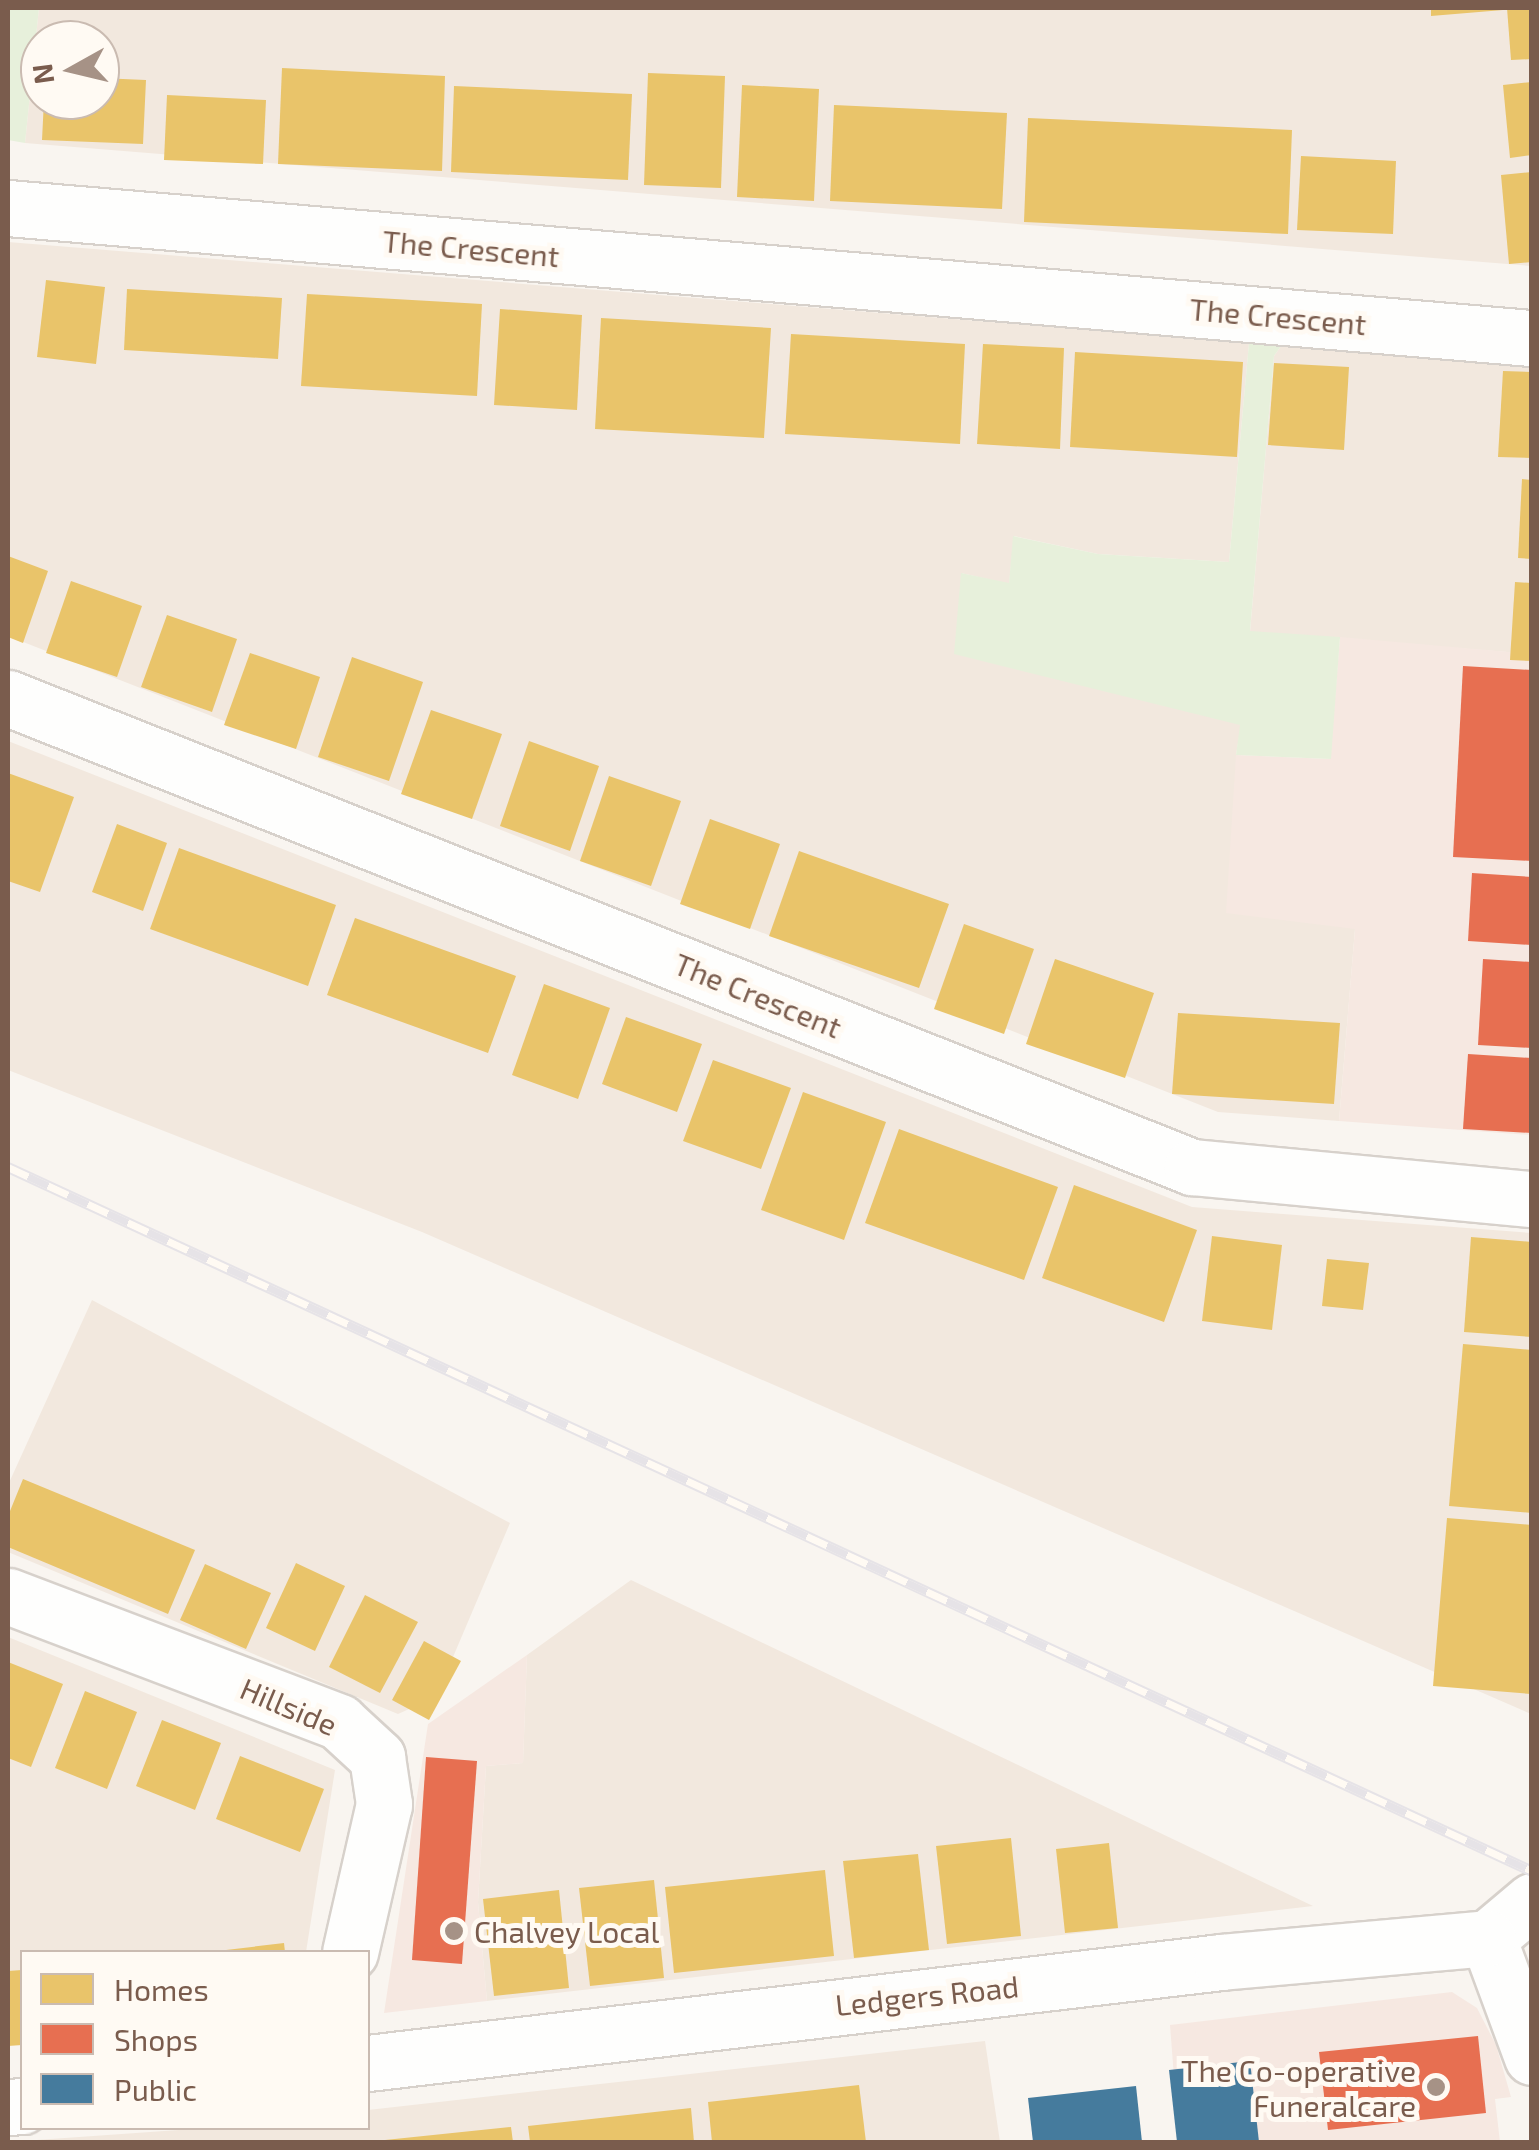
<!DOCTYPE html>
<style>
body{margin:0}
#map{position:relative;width:1539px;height:2150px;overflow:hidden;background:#f9f5f0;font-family:"Exo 2",sans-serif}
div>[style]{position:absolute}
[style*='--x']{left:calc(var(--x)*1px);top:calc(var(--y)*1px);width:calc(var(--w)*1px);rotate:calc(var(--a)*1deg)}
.residential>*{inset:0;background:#f2e8de}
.commercial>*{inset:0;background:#f6e8e1}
.green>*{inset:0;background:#e7f0db}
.homes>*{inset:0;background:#e9c46a}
.shops>*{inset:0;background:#e76f51}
.public>*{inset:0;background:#457b9d}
.roads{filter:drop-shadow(2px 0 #d7d1cb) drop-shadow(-2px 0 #d7d1cb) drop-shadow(0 2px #d7d1cb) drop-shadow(0 -2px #d7d1cb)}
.minor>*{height:55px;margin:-27.5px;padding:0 27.5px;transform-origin:27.5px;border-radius:27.5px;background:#fefefd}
.tertiary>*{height:55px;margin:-27.5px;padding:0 27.5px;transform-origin:27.5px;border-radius:27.5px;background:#fefefd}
.secondary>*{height:55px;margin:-27.5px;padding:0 27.5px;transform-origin:27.5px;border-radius:27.5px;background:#fefefd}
.rail>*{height:11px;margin-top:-5.5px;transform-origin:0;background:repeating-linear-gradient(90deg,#fffaf3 0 22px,#e6e3e7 0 44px);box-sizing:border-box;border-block:2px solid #e6e3e7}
.dots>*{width:28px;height:28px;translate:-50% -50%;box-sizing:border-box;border:5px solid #fffaf3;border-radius:50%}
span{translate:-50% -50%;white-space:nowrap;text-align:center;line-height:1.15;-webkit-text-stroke:10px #fffaf3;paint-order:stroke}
.street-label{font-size:30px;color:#7a5c4d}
.poi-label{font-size:30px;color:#7a5c4d}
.left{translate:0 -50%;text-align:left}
.right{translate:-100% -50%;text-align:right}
.frame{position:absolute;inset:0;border:10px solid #7a5c4d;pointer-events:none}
.legend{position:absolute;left:20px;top:1950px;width:350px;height:180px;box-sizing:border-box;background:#fffaf3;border:2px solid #cabbb1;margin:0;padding:12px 18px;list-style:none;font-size:30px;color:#7a5c4d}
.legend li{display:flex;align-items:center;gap:20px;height:50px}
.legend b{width:50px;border:2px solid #cabbb1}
.north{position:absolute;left:20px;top:20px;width:100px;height:100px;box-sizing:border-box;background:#fffaf3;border:2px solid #cabbb1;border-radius:50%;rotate:262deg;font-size:28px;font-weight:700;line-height:40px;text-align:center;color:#7a5c4d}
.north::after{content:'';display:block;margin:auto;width:35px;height:45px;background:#a69286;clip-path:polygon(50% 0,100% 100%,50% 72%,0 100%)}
</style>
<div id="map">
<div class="residential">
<i style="clip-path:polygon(evenodd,39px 8px,1531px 8px,1531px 266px,25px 143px,39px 8px,40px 40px,100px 40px,100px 100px,40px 100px,40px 40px)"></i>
<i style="clip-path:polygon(8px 242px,1249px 343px,1229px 562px,1098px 554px,1014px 536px,1009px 584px,961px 573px,1241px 725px,1236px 755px,1355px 929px,1339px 1121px,1218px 1112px,8px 636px)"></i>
<i style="clip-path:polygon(1281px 346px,1531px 364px,1531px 654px,1250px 632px,1274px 356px)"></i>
<i style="clip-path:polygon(8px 741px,1192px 1207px,1531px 1233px,1531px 1714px,422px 1232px,8px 1070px)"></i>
<i style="clip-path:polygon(92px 1300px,510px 1523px,436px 1697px,398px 1714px,8px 1552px,8px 1485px)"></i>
<i style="clip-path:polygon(631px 1580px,1313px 1906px,487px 2001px,478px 1902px,486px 1766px,523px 1763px,527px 1655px)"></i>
<i style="clip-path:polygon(8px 1637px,335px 1770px,306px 1952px,22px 1952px,22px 2044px,8px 2044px)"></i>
<i style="clip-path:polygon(985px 2041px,1000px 2142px,8px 2142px,207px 2128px,368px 2128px,368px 2110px)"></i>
</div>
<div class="commercial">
<i style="clip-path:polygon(1340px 637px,1531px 654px,1531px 1135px,1339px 1121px,1355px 929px,1226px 913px,1236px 755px,1330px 759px)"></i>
<i style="clip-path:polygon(527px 1655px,523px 1763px,486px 1766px,478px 1902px,487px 2001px,384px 2013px,428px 1724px)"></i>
<i style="clip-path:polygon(1452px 1992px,1477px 2008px,1496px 2045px,1511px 2097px,1495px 2099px,1500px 2142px,1179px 2142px,1170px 2025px)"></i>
</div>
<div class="green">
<i style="clip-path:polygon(8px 8px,39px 8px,25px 143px,8px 140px)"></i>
<i style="clip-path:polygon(1249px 343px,1281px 346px,1274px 356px,1250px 631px,1340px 637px,1331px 759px,1236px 755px,1240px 725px,954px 654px,961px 573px,1009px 583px,1013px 536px,1098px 554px,1229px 562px)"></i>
</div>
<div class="homes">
<i style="clip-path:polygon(1431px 8px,1503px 8px,1503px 10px,1431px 16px)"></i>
<i style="clip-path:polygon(1507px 8px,1532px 8px,1532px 59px,1511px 60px)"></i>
<i style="clip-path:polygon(282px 68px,445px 76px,442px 171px,278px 164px)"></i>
<i style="clip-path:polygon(648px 73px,725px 76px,721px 188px,644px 185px)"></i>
<i style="clip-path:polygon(100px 78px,146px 80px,143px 144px,42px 140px,44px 100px,100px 100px)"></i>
<i style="clip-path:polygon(1532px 82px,1532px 155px,1510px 158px,1503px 85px)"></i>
<i style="clip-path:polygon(742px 85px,819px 89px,814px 201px,737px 197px)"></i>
<i style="clip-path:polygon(454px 86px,632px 94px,628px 180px,451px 172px)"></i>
<i style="clip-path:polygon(167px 95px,266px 100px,263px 164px,164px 160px)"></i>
<i style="clip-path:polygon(834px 105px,1007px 113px,1002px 209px,830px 201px)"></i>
<i style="clip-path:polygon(1028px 118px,1292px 130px,1288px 234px,1024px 222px)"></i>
<i style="clip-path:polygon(1301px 156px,1396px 161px,1393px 234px,1297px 230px)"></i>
<i style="clip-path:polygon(1532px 172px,1532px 262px,1509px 264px,1501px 175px)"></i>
<i style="clip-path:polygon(46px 280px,105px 287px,96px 364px,37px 357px)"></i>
<i style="clip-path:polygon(127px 289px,282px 298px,278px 359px,124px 350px)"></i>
<i style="clip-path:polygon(307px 294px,482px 304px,477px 396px,301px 386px)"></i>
<i style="clip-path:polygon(500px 309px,582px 315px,577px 410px,494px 405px)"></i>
<i style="clip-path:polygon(601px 318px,771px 328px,764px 438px,595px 429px)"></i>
<i style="clip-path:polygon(791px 334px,965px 344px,960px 444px,785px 434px)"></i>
<i style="clip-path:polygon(983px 344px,1064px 348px,1060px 449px,977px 444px)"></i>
<i style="clip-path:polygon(1075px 352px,1243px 362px,1237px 457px,1070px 447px)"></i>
<i style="clip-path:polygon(1274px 363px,1349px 367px,1344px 450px,1268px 445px)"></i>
<i style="clip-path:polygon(1503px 371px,1532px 372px,1532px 458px,1498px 457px)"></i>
<i style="clip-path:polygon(1522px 479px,1532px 480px,1532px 559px,1518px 558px)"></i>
<i style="clip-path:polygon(8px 556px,48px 571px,23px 643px,8px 637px)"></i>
<i style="clip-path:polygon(71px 581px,142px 606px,117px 677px,46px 653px)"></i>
<i style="clip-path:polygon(1515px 582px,1532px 583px,1532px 661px,1510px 660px)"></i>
<i style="clip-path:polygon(167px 615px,237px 639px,212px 712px,141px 687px)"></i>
<i style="clip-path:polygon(250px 653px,320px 677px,296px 749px,224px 725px)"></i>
<i style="clip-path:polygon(352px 657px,423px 682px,389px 781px,318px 757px)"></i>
<i style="clip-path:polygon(431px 710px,502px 734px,472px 819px,401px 794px)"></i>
<i style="clip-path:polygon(529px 741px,599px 766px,570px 851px,500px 826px)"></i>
<i style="clip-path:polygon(8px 773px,74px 797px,40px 892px,8px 881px)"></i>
<i style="clip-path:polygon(609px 776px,681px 801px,651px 886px,580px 861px)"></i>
<i style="clip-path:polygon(710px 819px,780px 844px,750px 929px,680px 904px)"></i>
<i style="clip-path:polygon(117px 824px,167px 843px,143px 911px,92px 892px)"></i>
<i style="clip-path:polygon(179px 848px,336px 905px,308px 986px,150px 929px)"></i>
<i style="clip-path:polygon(799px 851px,949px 904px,919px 988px,769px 936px)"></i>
<i style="clip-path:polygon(355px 918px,516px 976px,488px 1053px,327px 995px)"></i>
<i style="clip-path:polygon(964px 924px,1034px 949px,1004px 1034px,934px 1009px)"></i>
<i style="clip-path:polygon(1055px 959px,1154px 993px,1125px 1078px,1026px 1044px)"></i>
<i style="clip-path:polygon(544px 984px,610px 1008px,578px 1099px,512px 1075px)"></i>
<i style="clip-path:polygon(1178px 1013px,1340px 1023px,1334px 1104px,1172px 1094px)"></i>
<i style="clip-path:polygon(626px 1017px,702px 1044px,677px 1112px,602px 1084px)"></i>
<i style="clip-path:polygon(713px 1060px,791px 1088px,761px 1169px,683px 1141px)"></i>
<i style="clip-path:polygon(803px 1092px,886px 1122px,844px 1240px,761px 1210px)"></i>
<i style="clip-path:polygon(899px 1129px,1058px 1187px,1024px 1280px,865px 1223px)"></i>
<i style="clip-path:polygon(1074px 1185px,1197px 1230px,1164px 1322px,1042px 1278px)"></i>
<i style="clip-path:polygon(1212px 1236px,1282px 1245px,1272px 1330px,1202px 1321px)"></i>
<i style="clip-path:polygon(1471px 1237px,1532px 1242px,1532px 1337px,1464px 1332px)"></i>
<i style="clip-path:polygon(1327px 1259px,1369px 1263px,1363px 1310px,1322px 1306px)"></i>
<i style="clip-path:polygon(1463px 1344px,1532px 1350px,1532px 1513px,1449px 1506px)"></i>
<i style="clip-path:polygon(23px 1479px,195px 1550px,168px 1614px,8px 1547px,8px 1516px)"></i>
<i style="clip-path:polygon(1447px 1518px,1532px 1525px,1531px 1694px,1433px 1686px)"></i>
<i style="clip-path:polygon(296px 1563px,345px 1586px,315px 1651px,266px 1628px)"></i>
<i style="clip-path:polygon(205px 1564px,271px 1593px,246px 1649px,180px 1620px)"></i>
<i style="clip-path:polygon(365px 1595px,418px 1622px,380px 1693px,329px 1667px)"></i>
<i style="clip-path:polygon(424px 1641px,461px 1661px,429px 1720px,392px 1700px)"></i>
<i style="clip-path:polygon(8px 1662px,63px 1684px,31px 1767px,8px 1758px)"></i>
<i style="clip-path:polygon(85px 1691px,137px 1712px,107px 1789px,55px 1768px)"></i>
<i style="clip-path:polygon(162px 1720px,221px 1743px,195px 1810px,136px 1786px)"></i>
<i style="clip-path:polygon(240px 1756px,324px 1789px,300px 1852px,216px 1819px)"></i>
<i style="clip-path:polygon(1011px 1838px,1021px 1936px,947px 1944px,936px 1846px)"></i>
<i style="clip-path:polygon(1109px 1843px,1118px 1928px,1065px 1933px,1056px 1849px)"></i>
<i style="clip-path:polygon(918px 1854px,929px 1950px,854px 1958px,843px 1861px)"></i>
<i style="clip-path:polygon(825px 1870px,834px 1956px,674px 1973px,665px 1887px)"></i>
<i style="clip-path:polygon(654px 1880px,664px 1978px,590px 1986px,579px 1888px)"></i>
<i style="clip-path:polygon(559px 1890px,569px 1988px,494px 1996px,483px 1899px)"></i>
<i style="clip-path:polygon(284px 1943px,285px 1952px,226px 1952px,226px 1950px)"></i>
<i style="clip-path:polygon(22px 1970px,22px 2045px,8px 2046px,8px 1971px)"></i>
<i style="clip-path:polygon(859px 2085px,866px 2142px,712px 2142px,708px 2102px)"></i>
<i style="clip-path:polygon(691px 2108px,694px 2142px,530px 2142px,528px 2126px)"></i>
<i style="clip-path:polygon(511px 2127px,513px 2142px,386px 2142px,385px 2140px)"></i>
</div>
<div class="shops">
<i style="clip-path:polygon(1463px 666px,1532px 670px,1532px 861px,1453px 857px)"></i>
<i style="clip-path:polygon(1472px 873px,1532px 877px,1532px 945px,1468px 941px)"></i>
<i style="clip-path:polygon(1483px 959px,1532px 962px,1532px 1048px,1478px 1045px)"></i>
<i style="clip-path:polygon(1468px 1054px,1532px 1058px,1532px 1133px,1463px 1129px)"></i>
<i style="clip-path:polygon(426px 1757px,477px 1761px,462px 1964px,412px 1960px)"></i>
<i style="clip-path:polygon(1478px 2036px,1486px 2113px,1328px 2130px,1319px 2052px)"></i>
</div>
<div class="public">
<i style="clip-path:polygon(1250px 2061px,1259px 2142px,1177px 2142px,1169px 2070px)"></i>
<i style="clip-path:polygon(1136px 2086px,1142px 2142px,1033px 2142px,1028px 2098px)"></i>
</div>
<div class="roads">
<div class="minor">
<i style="--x:8;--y:208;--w:1530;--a:4.88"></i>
<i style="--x:8;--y:698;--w:1274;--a:21.61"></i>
<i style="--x:1192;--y:1167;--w:342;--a:5.4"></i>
<i style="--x:8;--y:1596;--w:354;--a:20.8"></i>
<i style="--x:339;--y:1722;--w:52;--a:42.6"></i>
<i style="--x:377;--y:1757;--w:48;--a:81.5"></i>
<i style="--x:384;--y:1804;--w:152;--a:102.9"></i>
</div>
<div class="tertiary">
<i style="--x:1532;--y:1901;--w:57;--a:139.9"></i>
<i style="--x:1488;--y:1938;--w:127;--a:69.7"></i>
</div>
<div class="secondary">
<i style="--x:368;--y:2063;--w:859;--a:-6.75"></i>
<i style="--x:1221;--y:1962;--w:268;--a:-5.1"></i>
<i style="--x:8;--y:2107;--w:14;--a:-4"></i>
</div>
</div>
<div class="rail">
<i style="--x:8;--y:1167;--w:1679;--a:24.79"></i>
</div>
<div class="dots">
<i style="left:454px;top:1931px;background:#a69286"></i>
<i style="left:1436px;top:2087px;background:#a69286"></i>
</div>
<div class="street-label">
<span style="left:471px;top:248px;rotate:5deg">The Crescent</span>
<span style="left:1278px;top:316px;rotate:5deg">The Crescent</span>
<span style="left:758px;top:995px;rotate:22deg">The Crescent</span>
<span style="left:289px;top:1706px;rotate:23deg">Hillside</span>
<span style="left:927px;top:1995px;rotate:-6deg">Ledgers Road</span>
</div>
<div class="poi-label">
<span class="left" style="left:474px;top:1931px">Chalvey Local</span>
<span class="right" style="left:1416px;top:2087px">The Co-operative<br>Funeralcare</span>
</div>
<div class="frame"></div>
<ul class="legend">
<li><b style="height:28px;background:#e9c46a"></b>Homes</li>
<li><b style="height:28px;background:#e76f51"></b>Shops</li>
<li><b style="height:28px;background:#457b9d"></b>Public</li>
</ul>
<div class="north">N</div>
</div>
